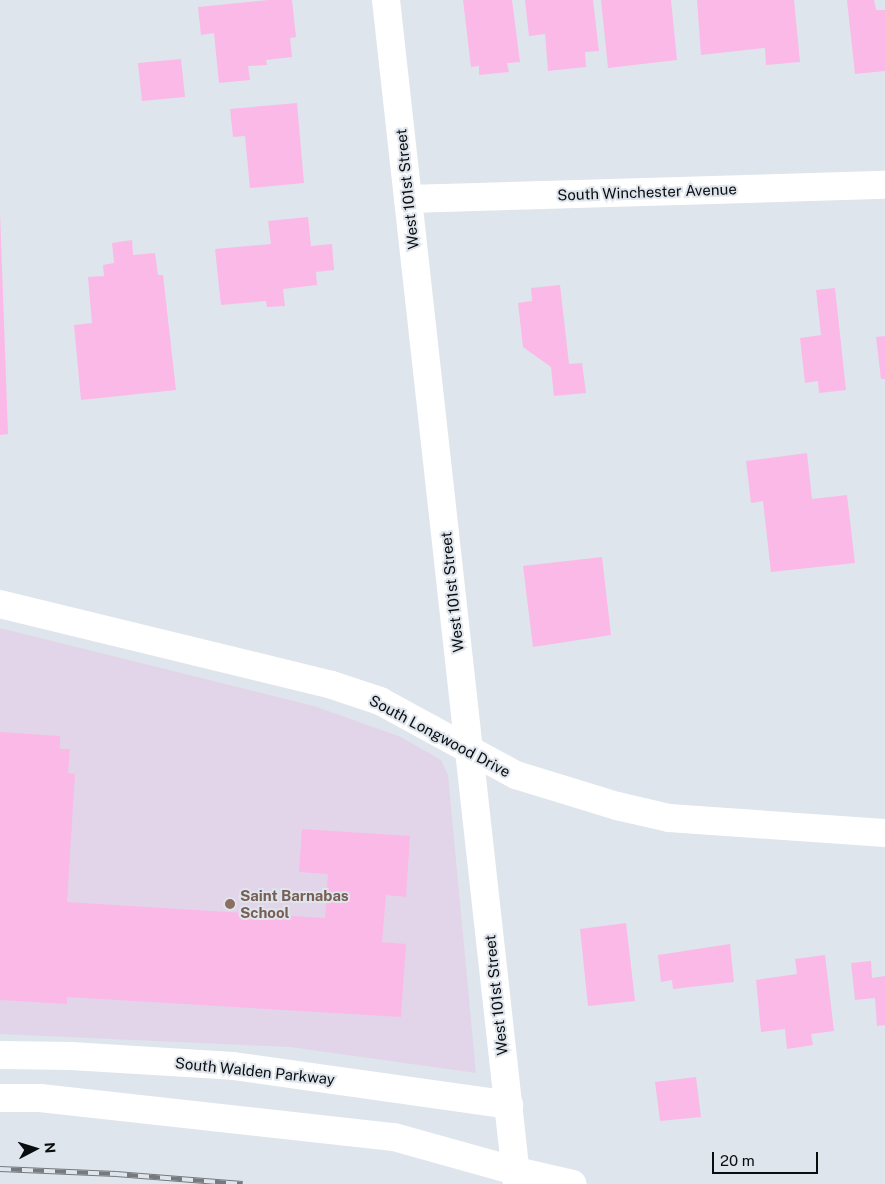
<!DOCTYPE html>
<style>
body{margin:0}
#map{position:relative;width:885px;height:1184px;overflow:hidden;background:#dfe5ec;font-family:"Public Sans",sans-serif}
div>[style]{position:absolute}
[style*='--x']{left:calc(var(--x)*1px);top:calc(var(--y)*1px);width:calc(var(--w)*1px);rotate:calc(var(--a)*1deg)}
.education>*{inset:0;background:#e2d5e9}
.building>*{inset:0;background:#fbb9e8}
.minor>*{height:28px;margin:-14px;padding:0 14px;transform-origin:14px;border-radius:14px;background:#fff}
.rail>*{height:5.5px;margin-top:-2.75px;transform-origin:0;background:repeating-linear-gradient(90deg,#dfe5ec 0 11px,#767a7f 0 22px);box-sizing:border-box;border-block:1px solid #767a7f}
.dots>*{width:14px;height:14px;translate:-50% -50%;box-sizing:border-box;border:2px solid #dfe5ec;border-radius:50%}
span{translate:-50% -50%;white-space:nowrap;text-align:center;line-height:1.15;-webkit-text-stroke:4px #dfe5ec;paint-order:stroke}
.street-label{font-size:15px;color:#0a0d0f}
.education-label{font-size:15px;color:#785e54;font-weight:700}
.left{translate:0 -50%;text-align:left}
.north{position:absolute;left:10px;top:1124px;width:50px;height:50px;-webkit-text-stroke:4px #dfe5ec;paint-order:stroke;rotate:85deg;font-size:14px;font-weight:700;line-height:20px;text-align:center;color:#0a0d0f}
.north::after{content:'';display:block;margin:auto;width:18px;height:22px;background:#0a0d0f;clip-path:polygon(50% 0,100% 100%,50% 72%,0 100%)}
.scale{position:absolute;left:712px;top:1152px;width:106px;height:22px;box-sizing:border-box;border:2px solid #0a0d0f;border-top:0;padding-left:6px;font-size:15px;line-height:18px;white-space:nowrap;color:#0a0d0f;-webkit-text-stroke:4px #dfe5ec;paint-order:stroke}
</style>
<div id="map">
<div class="education">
<i style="clip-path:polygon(0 628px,314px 706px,401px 737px,441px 760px,448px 775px,476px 1073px,290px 1047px,0 1034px)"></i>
</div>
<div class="building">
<i style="clip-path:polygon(268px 0,292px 0,296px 37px,290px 38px,292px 57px,266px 60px,267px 65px,248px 66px,250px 80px,219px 83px,214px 33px,201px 35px,198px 7px)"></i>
<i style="clip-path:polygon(463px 0,512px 0,520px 62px,507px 63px,509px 72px,479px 75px,479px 66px,471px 67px)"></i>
<i style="clip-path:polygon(525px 0,593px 0,599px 51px,585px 52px,586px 67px,548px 71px,545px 34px,529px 36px)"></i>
<i style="clip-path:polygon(601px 0,671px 0,677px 60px,608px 68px)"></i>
<i style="clip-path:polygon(697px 0,794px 0,800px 62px,766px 65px,765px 48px,701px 55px)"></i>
<i style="clip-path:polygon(847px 0,874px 0,876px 10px,885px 10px,885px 71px,855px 74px)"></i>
<i style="clip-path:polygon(181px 59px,185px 97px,142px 101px,138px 63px)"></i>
<i style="clip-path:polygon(297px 103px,304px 183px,250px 188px,245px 136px,233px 137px,230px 109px)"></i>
<i style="clip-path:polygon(0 212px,8px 434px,0 435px)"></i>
<i style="clip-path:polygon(308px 217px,311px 246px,332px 244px,334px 270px,316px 272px,317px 285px,283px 289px,285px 306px,267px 307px,266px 301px,221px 305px,215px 249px,271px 244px,268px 221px)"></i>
<i style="clip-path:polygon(132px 240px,133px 255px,155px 253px,158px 275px,163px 275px,176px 390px,81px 400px,74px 325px,92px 323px,88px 277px,104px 276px,103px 265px,114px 263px,112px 243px)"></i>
<i style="clip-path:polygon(560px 285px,569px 364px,582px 363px,586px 393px,554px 396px,551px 367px,523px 347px,518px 303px,532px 301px,531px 288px)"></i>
<i style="clip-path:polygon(835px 288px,846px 390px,819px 393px,818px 381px,805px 383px,800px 338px,821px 335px,816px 290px)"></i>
<i style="clip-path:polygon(885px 336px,885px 379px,881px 379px,876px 337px)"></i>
<i style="clip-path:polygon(807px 453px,812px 499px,847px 495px,855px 563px,771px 572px,763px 501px,751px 503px,746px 461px)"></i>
<i style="clip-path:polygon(602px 557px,611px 635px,533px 647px,523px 566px)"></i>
<i style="clip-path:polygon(0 732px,60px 736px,60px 749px,70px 749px,68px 773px,75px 774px,67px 902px,325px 918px,328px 874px,299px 872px,302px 829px,410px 836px,406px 897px,386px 895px,382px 942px,406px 944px,401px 1017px,67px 997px,67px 1004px,0 1000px)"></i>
<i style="clip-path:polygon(626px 923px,635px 1001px,588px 1006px,580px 929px)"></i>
<i style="clip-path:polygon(730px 944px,734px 982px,673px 989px,672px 980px,661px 982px,658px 955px)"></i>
<i style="clip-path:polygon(825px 955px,834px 1031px,811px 1034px,813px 1045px,787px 1049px,785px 1029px,761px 1032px,756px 980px,797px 974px,795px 959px)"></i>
<i style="clip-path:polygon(871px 961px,872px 978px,885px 976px,885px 1025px,877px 1026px,875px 998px,855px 1000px,851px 963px)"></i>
<i style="clip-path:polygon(696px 1077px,701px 1117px,660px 1121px,655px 1082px)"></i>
</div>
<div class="minor">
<i style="--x:386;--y:0;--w:1191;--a:83.69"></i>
<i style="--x:408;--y:199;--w:477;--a:-1.7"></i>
<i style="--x:0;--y:604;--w:342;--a:13.7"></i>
<i style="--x:332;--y:685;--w:51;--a:18.4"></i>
<i style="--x:380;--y:701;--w:155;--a:28.6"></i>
<i style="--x:516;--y:775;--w:106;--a:17.1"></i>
<i style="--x:617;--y:806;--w:53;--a:13"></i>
<i style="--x:669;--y:818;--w:217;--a:4"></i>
<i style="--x:0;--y:1055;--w:71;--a:0.8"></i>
<i style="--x:71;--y:1056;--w:162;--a:3.5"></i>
<i style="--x:233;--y:1066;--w:279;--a:8"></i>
<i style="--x:0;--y:1098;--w:40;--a:0"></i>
<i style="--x:40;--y:1098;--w:356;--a:6.3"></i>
<i style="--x:394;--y:1137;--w:127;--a:15.6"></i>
<i style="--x:516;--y:1171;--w:58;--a:12.8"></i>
</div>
<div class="rail">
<i style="--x:0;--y:1169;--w:116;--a:2.5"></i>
<i style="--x:116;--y:1174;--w:127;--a:4.5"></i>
</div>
<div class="dots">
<i style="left:230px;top:904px;background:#8d6e63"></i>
</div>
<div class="street-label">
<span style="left:407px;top:189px;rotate:-96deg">West 101st Street</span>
<span style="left:647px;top:192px;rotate:-2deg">South Winchester Avenue</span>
<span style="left:452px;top:592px;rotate:-96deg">West 101st Street</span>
<span style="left:440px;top:736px;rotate:28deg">South Longwood Drive</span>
<span style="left:496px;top:995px;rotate:-96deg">West 101st Street</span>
<span style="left:255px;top:1071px;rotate:6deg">South Walden Parkway</span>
</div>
<div class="education-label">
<span class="left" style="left:240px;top:904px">Saint Barnabas<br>School</span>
</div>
<div class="north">N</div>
<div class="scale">20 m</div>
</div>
